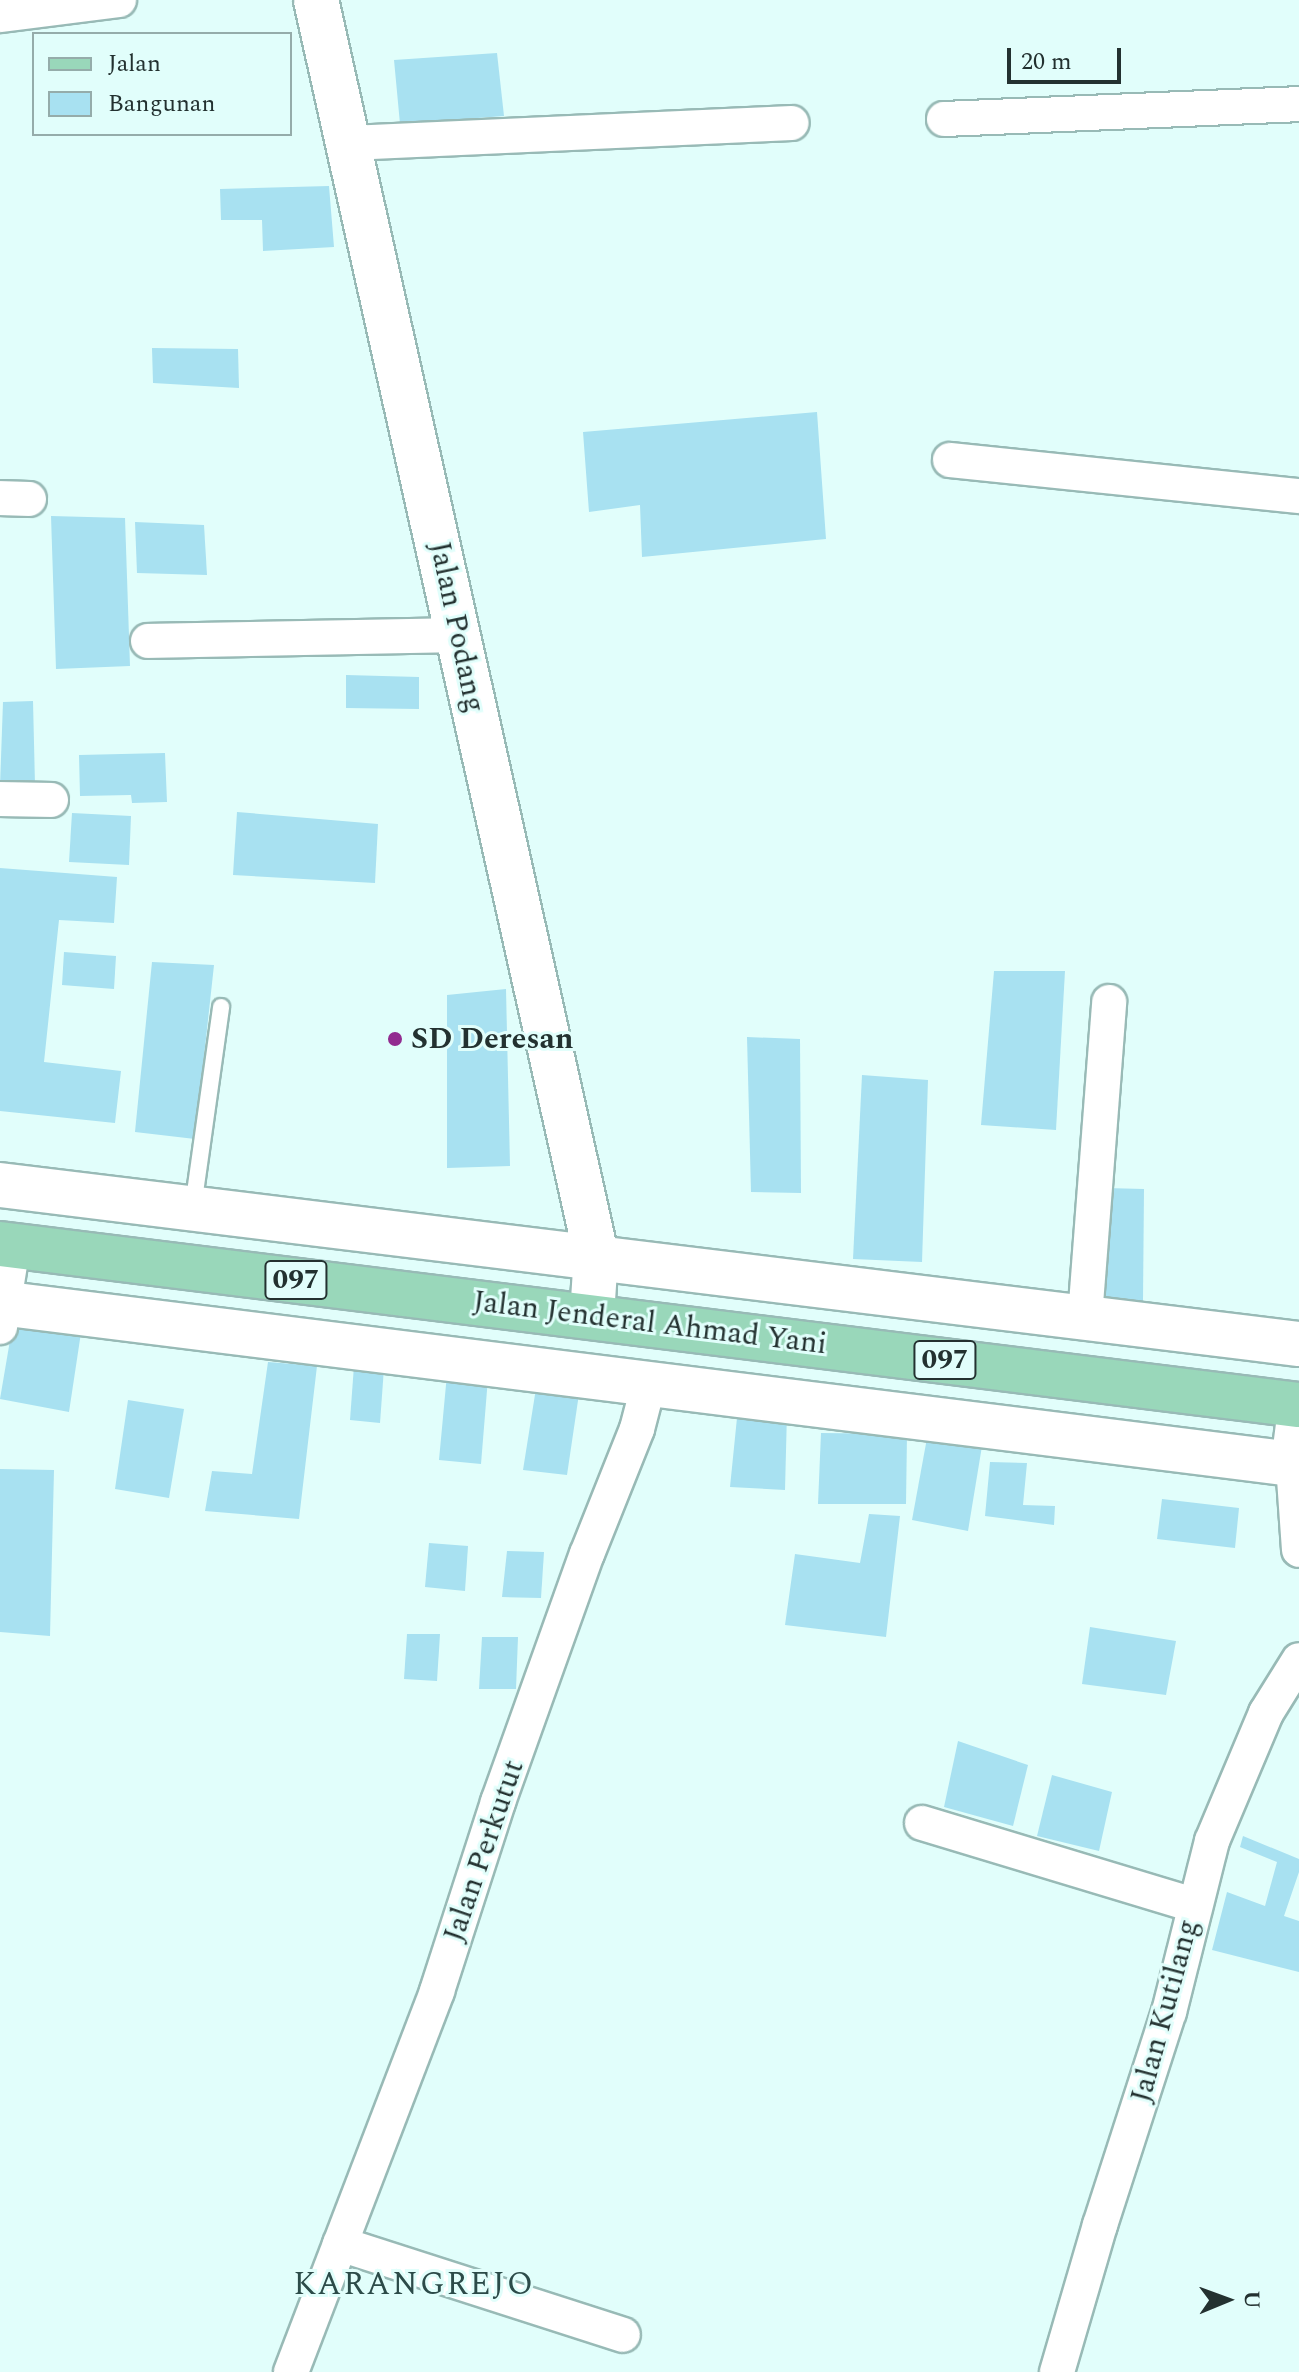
<!DOCTYPE html>
<style>
body{margin:0}
#map{position:relative;width:1299px;height:2372px;overflow:hidden;background:#e1fefb;font-family:Spectral,serif}
div>[style]{position:absolute}
[style*='--x']{left:calc(var(--x)*1px);top:calc(var(--y)*1px);width:calc(var(--w)*1px);rotate:calc(var(--a)*1deg)}
.building>*{inset:0;background:#a8e1f1}
.roads{filter:drop-shadow(2px 0 #98bab6) drop-shadow(-2px 0 #98bab6) drop-shadow(0 2px #98bab6) drop-shadow(0 -2px #98bab6)}
.lane>*{height:16px;margin:-8px;padding:0 8px;transform-origin:8px;border-radius:8px;background:#fff}
.street>*{height:34px;margin:-17px;padding:0 17px;transform-origin:17px;border-radius:17px;background:#fff}
.secondary>*{height:44px;margin:-22px;padding:0 22px;transform-origin:22px;border-radius:22px;background:#fff}
.primary>*{height:44px;margin:-22px;padding:0 22px;transform-origin:22px;border-radius:22px;background:#99d7ba}
.dots>*{width:22px;height:22px;translate:-50% -50%;box-sizing:border-box;border:4px solid #e1fefb;border-radius:50%}
span{translate:-50% -50%;white-space:nowrap;text-align:center;line-height:1.15;-webkit-text-stroke:6px #e1fefb;paint-order:stroke}
.shield-label span{padding:2px 6px;background:#e1fefb;border:2px solid;border-radius:6px;-webkit-text-stroke-width:0}
.shield-label{font-size:28px;color:#233130;font-weight:700}
.street-label{font-size:30px;color:#233130}
.poi-label{font-size:30px;color:#233130;font-weight:700}
.left{translate:0 -50%;text-align:left}
.neighbourhood-label{font-size:32px;color:#2c4b49;letter-spacing:2px}
.legend{position:absolute;left:32px;top:32px;width:260px;height:104px;box-sizing:border-box;background:#e1fefb;border:2px solid #95acaa;margin:0;padding:10px 14px;list-style:none;font-size:24px;color:#233130}
.legend li{display:flex;align-items:center;gap:16px;height:40px}
.legend b{width:40px;border:2px solid #95acaa}
.north{position:absolute;left:1187px;top:2260px;width:80px;height:80px;-webkit-text-stroke:6px #e1fefb;paint-order:stroke;rotate:89deg;font-size:22px;font-weight:700;line-height:32px;text-align:center;color:#233130}
.north::after{content:'';display:block;margin:auto;width:28px;height:36px;background:#233130;clip-path:polygon(50% 0,100% 100%,50% 72%,0 100%)}
.scale{position:absolute;left:1007px;top:48px;width:114px;height:36px;box-sizing:border-box;border:4px solid #233130;border-top:0;padding-left:10px;font-size:24px;line-height:28px;white-space:nowrap;color:#233130;-webkit-text-stroke:6px #e1fefb;paint-order:stroke}
</style>
<div id="map">
<div class="building">
<i style="clip-path:polygon(497px 53px,504px 116px,400px 124px,394px 60px)"></i>
<i style="clip-path:polygon(329px 186px,334px 247px,263px 251px,262px 220px,221px 220px,220px 189px)"></i>
<i style="clip-path:polygon(152px 348px,238px 349px,239px 388px,153px 383px)"></i>
<i style="clip-path:polygon(817px 412px,826px 539px,642px 557px,640px 505px,589px 512px,583px 432px)"></i>
<i style="clip-path:polygon(51px 516px,125px 518px,130px 666px,56px 669px)"></i>
<i style="clip-path:polygon(135px 522px,204px 525px,207px 575px,137px 573px)"></i>
<i style="clip-path:polygon(346px 675px,419px 677px,419px 709px,346px 708px)"></i>
<i style="clip-path:polygon(33px 701px,35px 785px,0 786px,3px 702px)"></i>
<i style="clip-path:polygon(165px 753px,167px 802px,132px 803px,131px 795px,80px 796px,79px 755px)"></i>
<i style="clip-path:polygon(237px 812px,378px 824px,375px 883px,233px 875px)"></i>
<i style="clip-path:polygon(72px 813px,131px 816px,129px 865px,69px 862px)"></i>
<i style="clip-path:polygon(0 868px,117px 877px,114px 923px,59px 920px,44px 1062px,121px 1071px,115px 1123px,0 1111px)"></i>
<i style="clip-path:polygon(64px 952px,116px 956px,114px 989px,62px 985px)"></i>
<i style="clip-path:polygon(152px 962px,214px 965px,195px 1139px,135px 1132px)"></i>
<i style="clip-path:polygon(994px 971px,1065px 971px,1056px 1130px,981px 1125px)"></i>
<i style="clip-path:polygon(506px 989px,510px 1166px,447px 1168px,447px 995px)"></i>
<i style="clip-path:polygon(747px 1037px,800px 1039px,801px 1193px,751px 1192px)"></i>
<i style="clip-path:polygon(862px 1075px,928px 1080px,922px 1262px,853px 1259px)"></i>
<i style="clip-path:polygon(1106px 1188px,1144px 1189px,1143px 1301px,1103px 1304px)"></i>
<i style="clip-path:polygon(15px 1311px,82px 1326px,69px 1412px,0 1399px)"></i>
<i style="clip-path:polygon(355px 1352px,385px 1354px,380px 1423px,350px 1420px)"></i>
<i style="clip-path:polygon(268px 1362px,317px 1366px,299px 1519px,205px 1511px,212px 1471px,252px 1474px)"></i>
<i style="clip-path:polygon(447px 1374px,488px 1378px,481px 1464px,439px 1460px)"></i>
<i style="clip-path:polygon(537px 1382px,580px 1387px,567px 1475px,523px 1470px)"></i>
<i style="clip-path:polygon(128px 1400px,184px 1409px,169px 1498px,115px 1489px)"></i>
<i style="clip-path:polygon(738px 1408px,787px 1412px,785px 1490px,730px 1487px)"></i>
<i style="clip-path:polygon(821px 1433px,907px 1434px,906px 1504px,818px 1504px)"></i>
<i style="clip-path:polygon(927px 1438px,982px 1446px,968px 1531px,912px 1520px)"></i>
<i style="clip-path:polygon(990px 1462px,1027px 1463px,1023px 1505px,1055px 1506px,1054px 1525px,985px 1516px)"></i>
<i style="clip-path:polygon(0 1469px,54px 1470px,50px 1636px,0 1632px)"></i>
<i style="clip-path:polygon(1162px 1499px,1239px 1508px,1235px 1548px,1157px 1539px)"></i>
<i style="clip-path:polygon(869px 1514px,900px 1516px,886px 1637px,785px 1625px,795px 1554px,860px 1563px)"></i>
<i style="clip-path:polygon(429px 1543px,468px 1546px,465px 1591px,425px 1587px)"></i>
<i style="clip-path:polygon(507px 1551px,544px 1552px,541px 1598px,502px 1597px)"></i>
<i style="clip-path:polygon(1090px 1627px,1176px 1641px,1166px 1695px,1082px 1684px)"></i>
<i style="clip-path:polygon(407px 1634px,440px 1634px,437px 1681px,404px 1679px)"></i>
<i style="clip-path:polygon(482px 1637px,518px 1637px,516px 1689px,479px 1689px)"></i>
<i style="clip-path:polygon(958px 1741px,1028px 1765px,1013px 1826px,944px 1807px)"></i>
<i style="clip-path:polygon(1052px 1775px,1112px 1792px,1099px 1851px,1037px 1836px)"></i>
<i style="clip-path:polygon(1243px 1836px,1299px 1859px,1299px 1872px,1284px 1916px,1299px 1921px,1299px 1972px,1212px 1950px,1227px 1892px,1265px 1906px,1277px 1862px,1240px 1847px)"></i>
</div>
<div class="roads">
<div class="lane">
<i style="--x:193;--y:1207;--w:202;--a:-82"></i>
</div>
<div class="street">
<i style="--x:0;--y:15;--w:120;--a:-7.2"></i>
<i style="--x:944;--y:119;--w:355;--a:-2.4"></i>
<i style="--x:350;--y:143;--w:442;--a:-2.6"></i>
<i style="--x:950;--y:460;--w:351;--a:5.9"></i>
<i style="--x:0;--y:498;--w:29;--a:2"></i>
<i style="--x:148;--y:641;--w:311;--a:-1.1"></i>
<i style="--x:0;--y:799;--w:51;--a:1.1"></i>
<i style="--x:1085;--y:1317;--w:316;--a:-85.6"></i>
<i style="--x:0;--y:1327;--w:82;--a:-80.9"></i>
<i style="--x:1299;--y:1466;--w:6;--a:-162"></i>
<i style="--x:1293;--y:1464;--w:86;--a:86"></i>
<i style="--x:922;--y:1823;--w:284;--a:16.8"></i>
<i style="--x:340;--y:2244;--w:297;--a:17.8"></i>
<i style="--x:291;--y:2372;--w:408;--a:-69"></i>
<i style="--x:437;--y:1991;--w:199;--a:-72.1"></i>
<i style="--x:498;--y:1802;--w:263;--a:-70.3"></i>
<i style="--x:587;--y:1554;--w:135;--a:-68.2"></i>
<i style="--x:637;--y:1429;--w:48;--a:-75.4"></i>
<i style="--x:1057;--y:2372;--w:153;--a:-73.7"></i>
<i style="--x:1100;--y:2225;--w:224;--a:-72.1"></i>
<i style="--x:1169;--y:2012;--w:176;--a:-75.9"></i>
<i style="--x:1212;--y:1841;--w:139;--a:-67.1"></i>
<i style="--x:1266;--y:1713;--w:62;--a:-58.1"></i>
</div>
<div class="secondary">
<i style="--x:316;--y:0;--w:1286;--a:77.42"></i>
<i style="--x:596;--y:1255;--w:60;--a:93.8"></i>
<i style="--x:0;--y:1185;--w:1309;--a:6.98"></i>
<i style="--x:0;--y:1303;--w:1303;--a:7.1"></i>
<i style="--x:1293;--y:1464;--w:47;--a:-82.7"></i>
</div>
<div class="primary">
<i style="--x:0;--y:1244;--w:1309;--a:7.07"></i>
</div>
</div>
<div class="dots">
<i style="left:395px;top:1039px;background:#922b90"></i>
</div>
<div class="shield-label">
<span style="left:296px;top:1280px">097</span>
<span style="left:945px;top:1360px">097</span>
</div>
<div class="street-label">
<span style="left:457px;top:627px;rotate:78deg">Jalan Podang</span>
<span style="left:650px;top:1323px;rotate:7deg">Jalan Jenderal Ahmad Yani</span>
<span style="left:484px;top:1851px;rotate:-71deg">Jalan Perkutut</span>
<span style="left:1165px;top:2011px;rotate:-75deg">Jalan Kutilang</span>
</div>
<div class="poi-label">
<span class="left" style="left:411px;top:1039px">SD Deresan</span>
</div>
<div class="neighbourhood-label">
<span style="left:414px;top:2285px">KARANGREJO</span>
</div>
<ul class="legend">
<li><b style="height:10px;background:#99d7ba"></b>Jalan</li>
<li><b style="height:22px;background:#a8e1f1"></b>Bangunan</li>
</ul>
<div class="north">U</div>
<div class="scale">20 m</div>
</div>
